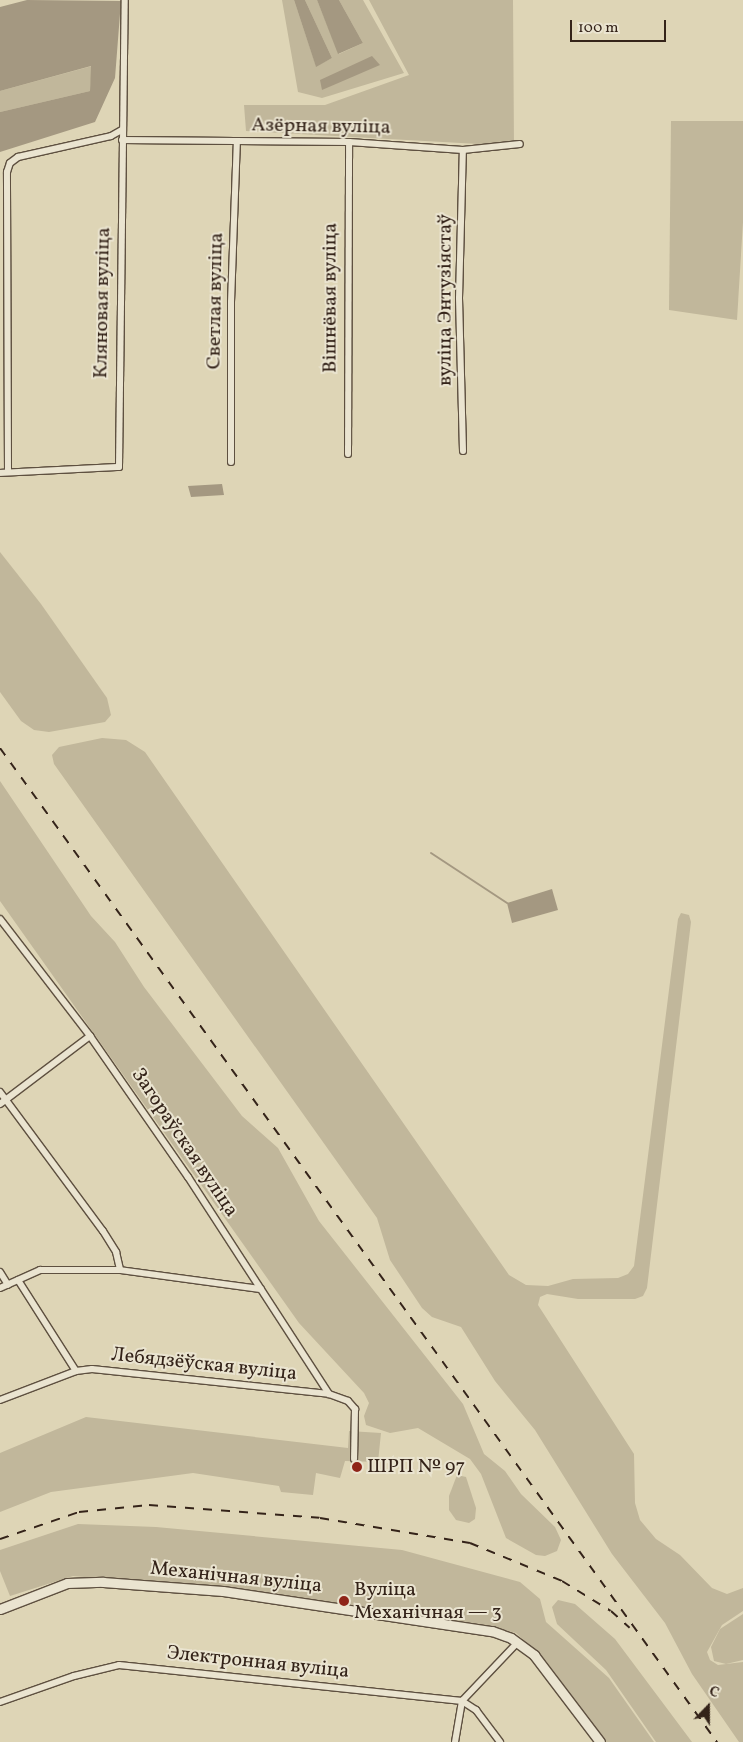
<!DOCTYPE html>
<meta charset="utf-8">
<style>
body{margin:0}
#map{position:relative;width:743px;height:1742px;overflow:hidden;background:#ded5b6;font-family:Vollkorn,serif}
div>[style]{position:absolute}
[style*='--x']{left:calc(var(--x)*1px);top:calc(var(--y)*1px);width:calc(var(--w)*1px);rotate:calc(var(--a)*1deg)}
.green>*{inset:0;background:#c1b79b}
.water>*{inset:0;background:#a49881}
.stream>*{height:2px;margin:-1px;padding:0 1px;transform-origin:1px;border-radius:1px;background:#a49881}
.roads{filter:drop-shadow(1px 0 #5e5040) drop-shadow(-1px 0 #5e5040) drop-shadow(0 1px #5e5040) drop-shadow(0 -1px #5e5040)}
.street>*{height:6px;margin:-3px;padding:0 3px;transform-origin:3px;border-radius:3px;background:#eae4d0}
.secondary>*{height:9px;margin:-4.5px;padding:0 4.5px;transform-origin:4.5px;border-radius:4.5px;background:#eae4d0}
.rail>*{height:2px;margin-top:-1px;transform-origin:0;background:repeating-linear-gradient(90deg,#342319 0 9px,transparent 0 18px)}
.dots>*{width:14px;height:14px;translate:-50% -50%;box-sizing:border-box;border:2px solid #eae4d0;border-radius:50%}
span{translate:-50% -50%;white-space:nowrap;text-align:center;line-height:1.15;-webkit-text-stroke:4px #eae4d0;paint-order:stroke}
.street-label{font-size:20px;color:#342319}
.poi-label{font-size:20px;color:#342319}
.left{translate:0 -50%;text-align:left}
.north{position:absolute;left:683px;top:1682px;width:50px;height:50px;-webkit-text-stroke:4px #eae4d0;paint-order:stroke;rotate:22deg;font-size:14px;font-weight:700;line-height:20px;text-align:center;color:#342319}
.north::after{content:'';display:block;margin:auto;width:18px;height:22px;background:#342319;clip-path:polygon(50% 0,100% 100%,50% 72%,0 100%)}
.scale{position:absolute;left:570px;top:20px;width:96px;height:22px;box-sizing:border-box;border:2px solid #342319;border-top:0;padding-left:6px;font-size:15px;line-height:18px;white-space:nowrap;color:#342319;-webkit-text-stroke:4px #eae4d0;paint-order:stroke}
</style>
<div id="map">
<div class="green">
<i style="clip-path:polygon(282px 0,294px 0,316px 66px,332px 58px,305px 0,317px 0,339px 54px,363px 43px,339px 0,363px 0,404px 73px,322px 98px,298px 92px)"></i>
<i style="clip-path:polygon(369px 0,513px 0,514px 146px,246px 131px,244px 105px,325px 105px,409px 75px)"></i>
<i style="clip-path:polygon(92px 66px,90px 91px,0 112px,0 91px)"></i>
<i style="clip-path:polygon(671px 121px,743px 121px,743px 222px,737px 320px,669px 310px)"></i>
<i style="clip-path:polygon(0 552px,41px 604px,107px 698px,111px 715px,105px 722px,49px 732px,34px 730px,21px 721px,0 692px)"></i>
<i style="clip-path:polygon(102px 738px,126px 740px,145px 752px,509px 1275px,526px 1285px,548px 1286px,573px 1279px,618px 1278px,628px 1274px,634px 1266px,678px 919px,681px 913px,689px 915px,691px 922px,647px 1288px,643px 1296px,635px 1299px,578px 1299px,547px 1294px,540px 1297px,538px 1305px,634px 1454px,635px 1503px,640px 1520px,656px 1539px,680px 1555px,712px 1588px,727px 1594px,743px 1588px,743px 1611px,722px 1625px,707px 1652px,710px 1660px,718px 1665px,743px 1662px,743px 1742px,739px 1742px,692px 1674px,665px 1623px,612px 1554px,535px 1430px,495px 1381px,461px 1327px,432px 1317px,422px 1308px,390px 1260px,377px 1218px,54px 764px,52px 755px,59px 747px)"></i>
<i style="clip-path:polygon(0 781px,91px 916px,115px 942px,144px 987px,242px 1116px,278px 1148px,319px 1221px,463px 1404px,484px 1454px,505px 1471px,521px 1494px,555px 1527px,561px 1540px,557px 1551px,545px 1556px,536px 1555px,506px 1538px,481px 1474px,470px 1459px,418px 1428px,390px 1433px,366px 1425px,364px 1416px,369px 1403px,364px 1393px,299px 1323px,0 901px)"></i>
<i style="clip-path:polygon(86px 1417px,348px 1448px,349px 1431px,381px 1433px,378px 1462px,345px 1461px,340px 1478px,316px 1473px,313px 1495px,281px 1492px,279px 1486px,193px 1473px,51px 1492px,0 1512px,0 1453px)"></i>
<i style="clip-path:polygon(457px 1475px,466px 1477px,476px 1508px,475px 1519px,469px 1523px,456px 1520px,449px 1510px,449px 1496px)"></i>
<i style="clip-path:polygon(78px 1524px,156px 1527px,402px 1550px,520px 1582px,540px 1599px,546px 1622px,609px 1678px,654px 1742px,606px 1742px,546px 1661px,516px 1633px,480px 1624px,270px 1593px,73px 1576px,10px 1596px,0 1571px,0 1550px)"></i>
<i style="clip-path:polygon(558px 1600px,575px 1604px,615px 1639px,692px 1742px,656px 1742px,606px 1670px,557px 1624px,552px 1607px)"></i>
<i style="clip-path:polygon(743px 1614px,743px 1660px,726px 1664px,714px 1661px,711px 1647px,720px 1629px)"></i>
</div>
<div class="water">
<i style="clip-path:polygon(27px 0,121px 1px,115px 78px,95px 122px,0 152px,0 112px,90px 91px,91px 66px,0 91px,0 7px)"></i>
<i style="clip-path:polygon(294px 0,305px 0,332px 58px,316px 67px)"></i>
<i style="clip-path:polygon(317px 0,339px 0,363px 43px,338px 54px)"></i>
<i style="clip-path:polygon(372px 56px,380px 65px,322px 90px,320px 80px)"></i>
<i style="clip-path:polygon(222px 484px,224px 495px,191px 497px,188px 486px)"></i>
<i style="clip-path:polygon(552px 889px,558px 910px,512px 923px,507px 903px)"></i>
</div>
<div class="stream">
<i style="--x:431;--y:853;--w:91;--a:33.3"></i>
</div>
<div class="roads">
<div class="street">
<i style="--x:122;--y:140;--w:227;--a:0.5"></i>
<i style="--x:349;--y:142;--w:114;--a:4"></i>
<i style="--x:463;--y:150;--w:57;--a:-6"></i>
<i style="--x:463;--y:451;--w:153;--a:-91.5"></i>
<i style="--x:459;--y:298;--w:148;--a:-88.5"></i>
<i style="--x:348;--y:454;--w:312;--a:-89.8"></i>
<i style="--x:231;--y:462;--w:160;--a:-90"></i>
<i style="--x:231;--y:302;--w:161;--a:-87.9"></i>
<i style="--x:8;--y:472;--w:300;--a:-90.2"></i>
<i style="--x:7;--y:172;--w:9;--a:-72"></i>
<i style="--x:10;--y:163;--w:10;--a:-37"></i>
<i style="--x:18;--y:157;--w:95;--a:-12.7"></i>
<i style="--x:111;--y:136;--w:13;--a:-29"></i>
<i style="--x:0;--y:473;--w:119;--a:-2.9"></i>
<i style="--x:119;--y:467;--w:467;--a:-89.3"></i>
<i style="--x:0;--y:919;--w:148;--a:52.4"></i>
<i style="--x:90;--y:1036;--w:172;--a:55.2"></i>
<i style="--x:188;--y:1177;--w:259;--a:57"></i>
<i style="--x:0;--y:1092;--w:173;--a:53.5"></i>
<i style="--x:103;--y:1231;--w:25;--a:58"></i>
<i style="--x:116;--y:1252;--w:18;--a:77"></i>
<i style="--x:0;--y:1104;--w:113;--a:-37.1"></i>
<i style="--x:0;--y:1272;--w:15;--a:58"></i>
<i style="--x:18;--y:1280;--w:108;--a:57.5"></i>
<i style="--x:0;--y:1288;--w:44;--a:-24.2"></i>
<i style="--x:40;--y:1270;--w:80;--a:0"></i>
<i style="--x:120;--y:1270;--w:142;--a:7.7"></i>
<i style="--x:0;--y:1400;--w:81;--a:-20.9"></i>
<i style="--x:76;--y:1371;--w:16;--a:-7"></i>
<i style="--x:92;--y:1369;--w:238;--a:6"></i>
<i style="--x:329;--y:1394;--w:20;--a:20"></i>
<i style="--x:348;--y:1401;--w:11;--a:49"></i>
<i style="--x:355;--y:1409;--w:50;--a:91.1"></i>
<i style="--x:0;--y:1702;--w:78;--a:-19.4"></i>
<i style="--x:74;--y:1676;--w:46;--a:-13.7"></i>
<i style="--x:119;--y:1665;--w:345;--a:6"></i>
<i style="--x:462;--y:1701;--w:17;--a:33"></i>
<i style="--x:476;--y:1710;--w:40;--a:53"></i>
<i style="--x:455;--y:1742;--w:42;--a:-80.3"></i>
<i style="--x:462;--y:1701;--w:81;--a:-46.5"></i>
</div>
<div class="secondary">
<i style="--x:0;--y:1609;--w:72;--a:-21.2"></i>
<i style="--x:67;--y:1583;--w:36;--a:-2"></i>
<i style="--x:103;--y:1582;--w:120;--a:4.3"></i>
<i style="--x:223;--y:1591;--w:272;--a:8.5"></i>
<i style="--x:492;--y:1631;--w:20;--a:20"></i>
<i style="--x:511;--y:1638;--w:29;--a:36"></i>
<i style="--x:534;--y:1655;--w:109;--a:52.8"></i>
</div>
</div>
<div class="rail">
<i style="--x:0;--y:748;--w:1226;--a:54.2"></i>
<i style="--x:0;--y:1539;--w:83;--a:-18.9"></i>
<i style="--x:79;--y:1512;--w:70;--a:-5.7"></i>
<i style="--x:149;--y:1505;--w:171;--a:4.3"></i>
<i style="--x:320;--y:1518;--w:152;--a:9.5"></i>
<i style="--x:470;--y:1543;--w:100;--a:22.4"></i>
<i style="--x:562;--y:1581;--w:57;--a:31.5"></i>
<i style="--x:611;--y:1611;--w:25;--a:42"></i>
</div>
<div class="dots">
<i style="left:357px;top:1467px;background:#8f2418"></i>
<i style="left:344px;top:1601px;background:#8f2418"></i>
</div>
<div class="street-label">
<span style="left:321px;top:127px;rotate:1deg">Азёрная вуліца</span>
<span style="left:331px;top:298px;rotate:-90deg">Вішнёвая вуліца</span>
<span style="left:446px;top:300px;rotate:-90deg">вуліца Энтузіястаў</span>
<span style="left:216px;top:301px;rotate:-89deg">Светлая вуліца</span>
<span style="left:103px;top:303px;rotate:-89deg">Кляновая вуліца</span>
<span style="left:184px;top:1143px;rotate:56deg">Загораўская вуліца</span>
<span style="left:204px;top:1365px;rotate:6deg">Лебядзёўская вуліца</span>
<span style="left:236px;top:1578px;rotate:6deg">Механічная вуліца</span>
<span style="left:258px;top:1663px;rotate:6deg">Электронная вуліца</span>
</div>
<div class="poi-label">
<span class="left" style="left:367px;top:1467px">ШРП № 97</span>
<span class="left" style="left:354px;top:1602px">Вуліца<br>Механічная — 3</span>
</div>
<div class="north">С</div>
<div class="scale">100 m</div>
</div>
